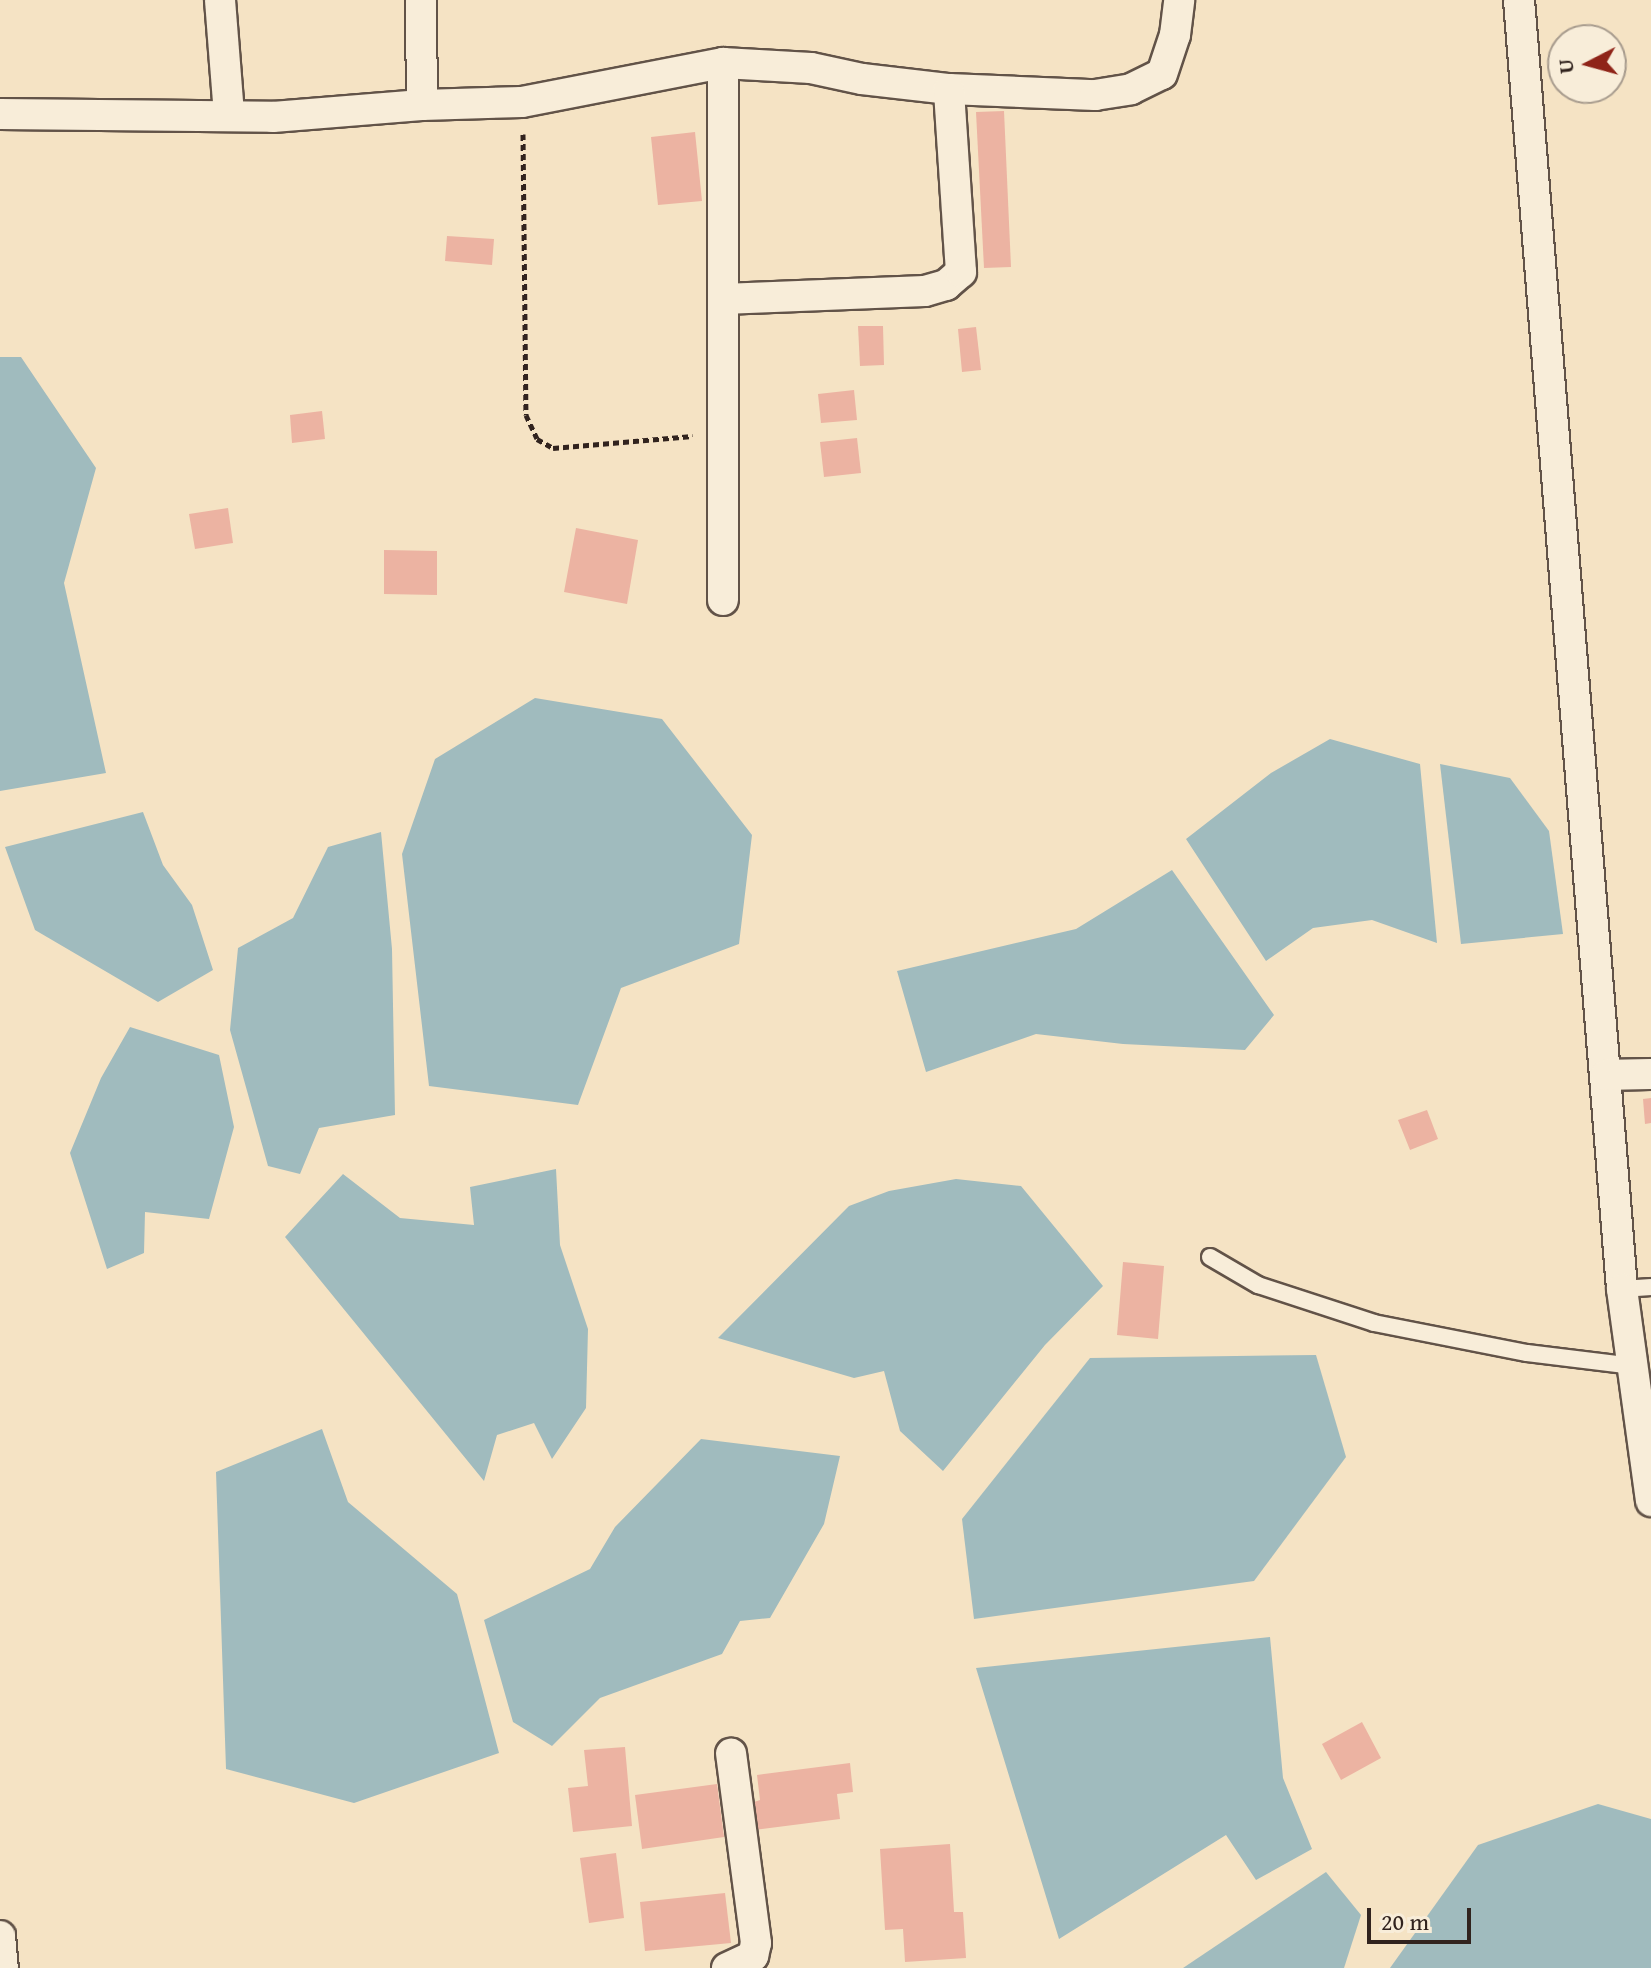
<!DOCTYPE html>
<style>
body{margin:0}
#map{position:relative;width:1651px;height:1968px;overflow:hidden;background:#f5e3c4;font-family:"Gentium Book Plus",serif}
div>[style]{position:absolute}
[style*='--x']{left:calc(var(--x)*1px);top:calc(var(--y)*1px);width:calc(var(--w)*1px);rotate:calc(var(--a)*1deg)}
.water>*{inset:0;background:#a0bbbe}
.building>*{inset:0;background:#ecb3a2}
.path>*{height:5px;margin-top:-2.5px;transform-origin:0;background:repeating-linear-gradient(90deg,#31231e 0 6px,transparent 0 10px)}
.roads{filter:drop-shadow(2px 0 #625348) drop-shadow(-2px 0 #625348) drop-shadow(0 2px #625348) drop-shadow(0 -2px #625348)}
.service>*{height:16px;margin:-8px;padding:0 8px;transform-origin:8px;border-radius:8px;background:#f8edd9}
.minor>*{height:30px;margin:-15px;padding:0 15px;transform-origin:15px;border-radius:15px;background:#f8edd9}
span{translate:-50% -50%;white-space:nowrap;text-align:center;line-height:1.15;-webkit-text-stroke:7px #f8edd9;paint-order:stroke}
.north{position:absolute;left:1547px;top:24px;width:80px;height:80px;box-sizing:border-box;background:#f8edd9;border:2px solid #a89c8e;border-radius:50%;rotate:264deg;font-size:22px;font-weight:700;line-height:32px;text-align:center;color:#31231e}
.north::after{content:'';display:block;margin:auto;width:28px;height:36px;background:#8f2418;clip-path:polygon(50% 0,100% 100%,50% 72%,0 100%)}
.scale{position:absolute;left:1367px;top:1908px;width:104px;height:36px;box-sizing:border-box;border:4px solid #31231e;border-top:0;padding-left:10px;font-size:24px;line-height:28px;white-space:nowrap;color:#31231e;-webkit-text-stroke:6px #f8edd9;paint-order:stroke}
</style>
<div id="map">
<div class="water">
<i style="clip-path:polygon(0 357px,21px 357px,96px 468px,64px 583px,106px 773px,0 791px)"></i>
<i style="clip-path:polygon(535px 698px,662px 719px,752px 835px,739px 944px,621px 988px,578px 1105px,429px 1086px,402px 854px,435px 759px)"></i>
<i style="clip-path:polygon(1330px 739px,1420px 764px,1437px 943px,1372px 920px,1313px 928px,1266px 961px,1186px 839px,1271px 773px)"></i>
<i style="clip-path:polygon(1440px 764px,1510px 778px,1549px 831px,1563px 934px,1461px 944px)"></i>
<i style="clip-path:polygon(143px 812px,163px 865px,192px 905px,213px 970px,158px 1002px,35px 930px,5px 847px)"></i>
<i style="clip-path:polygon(381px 832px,392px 949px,395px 1115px,319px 1128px,300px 1174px,268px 1166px,230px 1030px,238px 948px,293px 918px,328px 847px)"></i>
<i style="clip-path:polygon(1172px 870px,1274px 1015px,1245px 1050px,1123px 1044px,1036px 1034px,926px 1072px,897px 971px,1076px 929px)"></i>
<i style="clip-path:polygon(130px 1027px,219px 1055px,234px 1127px,209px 1219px,145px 1212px,144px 1253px,107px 1269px,70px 1153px,101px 1078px)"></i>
<i style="clip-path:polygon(556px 1169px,560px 1245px,588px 1329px,586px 1408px,552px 1459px,534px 1423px,497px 1435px,484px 1481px,285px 1237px,343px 1174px,400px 1218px,474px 1225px,470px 1187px)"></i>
<i style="clip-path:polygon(956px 1179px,1021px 1186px,1103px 1286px,1045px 1345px,943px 1471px,900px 1431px,884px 1371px,854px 1378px,718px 1338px,849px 1206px,889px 1191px)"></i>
<i style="clip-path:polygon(1316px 1355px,1346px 1457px,1254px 1581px,974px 1619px,962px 1519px,1090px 1358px)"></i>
<i style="clip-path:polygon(322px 1429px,348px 1502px,457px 1594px,499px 1753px,354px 1803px,226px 1769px,216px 1472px)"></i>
<i style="clip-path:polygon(701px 1439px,840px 1456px,824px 1524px,770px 1618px,740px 1621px,722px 1654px,600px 1698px,552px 1746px,513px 1722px,484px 1620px,590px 1569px,615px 1527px)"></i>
<i style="clip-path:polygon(1270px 1637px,1283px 1778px,1312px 1849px,1256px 1880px,1226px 1835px,1059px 1939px,976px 1668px)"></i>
<i style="clip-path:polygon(1598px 1804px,1651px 1819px,1651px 1968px,1390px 1968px,1478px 1845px)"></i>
<i style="clip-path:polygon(1326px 1872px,1361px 1915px,1344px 1968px,1183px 1968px)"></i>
</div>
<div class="building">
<i style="clip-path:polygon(1004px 111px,1011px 267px,984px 268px,976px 112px)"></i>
<i style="clip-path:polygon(695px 132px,702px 201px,658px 205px,651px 137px)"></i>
<i style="clip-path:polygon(447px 236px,494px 239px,492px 265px,445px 261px)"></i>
<i style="clip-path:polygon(858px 326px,883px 326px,884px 365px,860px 366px)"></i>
<i style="clip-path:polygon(976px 327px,981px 370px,962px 372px,958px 329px)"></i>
<i style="clip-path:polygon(854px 390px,857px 420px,821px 423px,818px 394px)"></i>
<i style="clip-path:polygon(322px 411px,325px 439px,292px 443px,290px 415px)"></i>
<i style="clip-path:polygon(857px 438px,861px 473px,824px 477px,820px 442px)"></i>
<i style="clip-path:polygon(228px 508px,233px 543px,195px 549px,189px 514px)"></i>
<i style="clip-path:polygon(576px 528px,638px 540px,627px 604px,564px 592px)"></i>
<i style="clip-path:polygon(384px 550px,437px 551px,437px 595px,384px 594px)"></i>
<i style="clip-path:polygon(1651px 1098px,1651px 1123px,1645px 1124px,1643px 1099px)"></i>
<i style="clip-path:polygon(1427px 1110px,1438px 1139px,1410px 1150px,1398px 1120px)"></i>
<i style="clip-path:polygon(1123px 1262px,1164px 1266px,1158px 1339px,1117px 1335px)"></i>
<i style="clip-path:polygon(1362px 1722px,1381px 1758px,1341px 1780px,1322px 1744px)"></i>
<i style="clip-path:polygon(625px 1747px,632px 1826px,573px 1832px,568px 1788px,588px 1786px,584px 1750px)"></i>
<i style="clip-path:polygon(850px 1763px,853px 1792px,837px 1794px,840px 1819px,754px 1830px,751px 1803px,760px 1800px,757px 1775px)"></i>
<i style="clip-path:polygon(717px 1784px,724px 1837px,642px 1849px,635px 1795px)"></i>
<i style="clip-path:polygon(950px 1844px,954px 1912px,963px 1912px,966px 1958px,905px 1962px,903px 1929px,885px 1930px,880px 1849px)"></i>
<i style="clip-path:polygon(616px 1853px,624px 1918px,589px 1923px,580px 1858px)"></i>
<i style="clip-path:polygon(725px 1893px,731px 1943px,645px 1951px,640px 1902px)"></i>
</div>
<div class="path">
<i style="--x:523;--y:134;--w:281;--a:89.4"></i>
<i style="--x:526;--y:415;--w:26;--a:65"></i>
<i style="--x:537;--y:439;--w:18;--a:29"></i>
<i style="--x:553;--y:448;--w:140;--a:-4.9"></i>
</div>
<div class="roads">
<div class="service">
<i style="--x:1210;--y:1257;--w:56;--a:30.3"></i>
<i style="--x:1258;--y:1285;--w:122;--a:18.1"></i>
<i style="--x:1374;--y:1323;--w:156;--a:11.1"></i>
<i style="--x:1527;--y:1353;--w:107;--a:7"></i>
<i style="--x:1622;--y:1289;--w:29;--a:-4"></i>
</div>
<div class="minor">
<i style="--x:220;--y:0;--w:115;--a:85.5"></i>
<i style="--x:421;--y:0;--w:105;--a:89.5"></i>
<i style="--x:1519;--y:0;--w:1293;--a:85.43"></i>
<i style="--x:1622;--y:1289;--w:214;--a:82.2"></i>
<i style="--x:0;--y:114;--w:273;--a:0.6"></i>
<i style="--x:273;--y:117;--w:149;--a:-4.6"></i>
<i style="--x:422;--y:105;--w:100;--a:-1.7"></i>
<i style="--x:522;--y:102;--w:205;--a:-11"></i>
<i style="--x:723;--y:63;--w:88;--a:3.3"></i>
<i style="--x:811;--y:68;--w:52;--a:12.2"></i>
<i style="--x:862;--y:79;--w:88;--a:6.6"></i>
<i style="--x:949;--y:89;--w:146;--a:2.4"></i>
<i style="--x:1095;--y:95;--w:36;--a:-9"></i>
<i style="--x:1131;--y:89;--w:34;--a:-26"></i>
<i style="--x:1162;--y:74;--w:41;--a:-71.6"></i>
<i style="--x:1175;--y:35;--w:35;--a:-83"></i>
<i style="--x:723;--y:299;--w:202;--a:-2.3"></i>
<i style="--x:925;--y:291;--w:22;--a:-16"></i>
<i style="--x:946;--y:285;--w:20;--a:-41"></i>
<i style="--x:961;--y:272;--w:183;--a:-93.8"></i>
<i style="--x:723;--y:600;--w:537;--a:-90"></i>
<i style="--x:1606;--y:1075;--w:45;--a:-1.3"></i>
<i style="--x:0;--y:1936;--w:32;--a:85"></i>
<i style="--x:727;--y:1968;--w:29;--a:-25"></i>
<i style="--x:753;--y:1956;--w:13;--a:-77"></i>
<i style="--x:756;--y:1943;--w:191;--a:-97.5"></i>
</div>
</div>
<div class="north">U</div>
<div class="scale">20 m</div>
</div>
